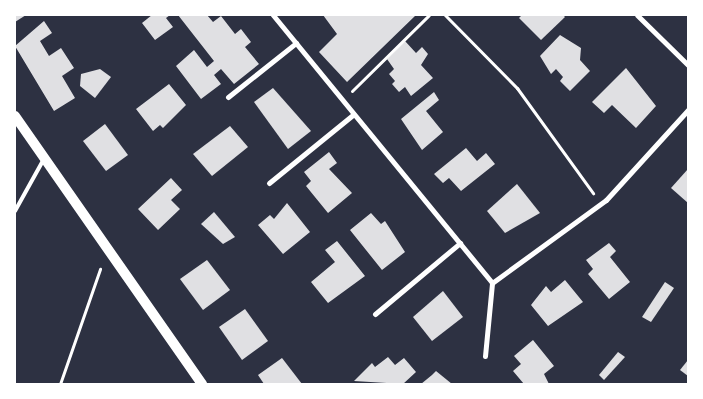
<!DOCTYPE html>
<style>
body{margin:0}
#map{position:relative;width:703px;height:399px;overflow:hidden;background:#2d3142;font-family:"Exo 2",sans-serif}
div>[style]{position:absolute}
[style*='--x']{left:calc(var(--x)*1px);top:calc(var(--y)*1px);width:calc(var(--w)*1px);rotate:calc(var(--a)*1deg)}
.building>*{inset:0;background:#e0e0e3}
.path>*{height:3px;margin:-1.5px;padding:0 1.5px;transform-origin:1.5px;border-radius:1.5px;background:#fff}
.service>*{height:4px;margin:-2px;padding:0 2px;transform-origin:2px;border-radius:2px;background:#fff}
.minor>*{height:5px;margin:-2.5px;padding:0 2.5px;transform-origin:2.5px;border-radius:2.5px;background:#fff}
.secondary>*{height:10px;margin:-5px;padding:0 5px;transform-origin:5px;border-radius:5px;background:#fff}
span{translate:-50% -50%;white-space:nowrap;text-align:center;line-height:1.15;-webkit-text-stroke:4.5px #fff;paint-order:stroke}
.frame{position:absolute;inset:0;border:16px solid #fff;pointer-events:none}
</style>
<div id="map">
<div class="building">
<i style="clip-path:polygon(15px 15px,26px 15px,15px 22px)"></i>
<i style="clip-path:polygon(152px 15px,170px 15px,166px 18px,173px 27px,155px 40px,142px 23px)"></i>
<i style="clip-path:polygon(178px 15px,207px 15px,213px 22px,221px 16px,235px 34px,241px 29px,251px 42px,245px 47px,259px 64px,234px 84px,221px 69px,214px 75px,221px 84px,201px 99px,176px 66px,194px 50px,207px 67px,214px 61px)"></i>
<i style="clip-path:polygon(323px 15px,416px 15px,347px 82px,319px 52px,337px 34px)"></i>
<i style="clip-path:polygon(522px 15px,563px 15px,565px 17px,541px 40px,519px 18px)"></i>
<i style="clip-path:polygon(44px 21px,52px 33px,40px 41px,49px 56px,61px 48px,74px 68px,62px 76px,75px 98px,54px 111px,15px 46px)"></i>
<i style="clip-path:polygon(560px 35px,581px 48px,580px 60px,590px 71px,570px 91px,560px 81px,563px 77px,556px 69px,551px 74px,540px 56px)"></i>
<i style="clip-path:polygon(405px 41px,416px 53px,422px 47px,428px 54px,421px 65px,433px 78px,411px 96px,405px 87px,399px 92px,392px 84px,395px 81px,389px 74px,394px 69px,387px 59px)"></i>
<i style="clip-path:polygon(626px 68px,656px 106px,636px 128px,612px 105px,604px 113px,592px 102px)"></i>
<i style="clip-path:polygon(100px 69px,111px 77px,95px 98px,80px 86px,81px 74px)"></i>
<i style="clip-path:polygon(169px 84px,186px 105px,163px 128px,160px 125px,153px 131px,136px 109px)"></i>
<i style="clip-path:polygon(273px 88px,311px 131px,288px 149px,254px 102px)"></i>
<i style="clip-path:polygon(434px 92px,439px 100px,426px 111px,443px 132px,422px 150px,401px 119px)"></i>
<i style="clip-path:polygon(105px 124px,128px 155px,106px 171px,83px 141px)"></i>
<i style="clip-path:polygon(230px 126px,248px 147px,212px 176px,193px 154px)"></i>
<i style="clip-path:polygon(466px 148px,477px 161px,486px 153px,495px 164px,461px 191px,449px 178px,443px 183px,434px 174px)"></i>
<i style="clip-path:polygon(329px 152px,337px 163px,329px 169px,352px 193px,328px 213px,306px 186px,311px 181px,304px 172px)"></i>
<i style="clip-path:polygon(688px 169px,688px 203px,671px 188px)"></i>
<i style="clip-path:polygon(171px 178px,182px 190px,171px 200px,180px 209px,158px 230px,138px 209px)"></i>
<i style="clip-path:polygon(517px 184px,540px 213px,505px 233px,487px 211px)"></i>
<i style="clip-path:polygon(287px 203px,310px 232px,283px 254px,258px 225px,270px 215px,274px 219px)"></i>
<i style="clip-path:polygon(214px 212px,235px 237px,223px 244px,201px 224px)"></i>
<i style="clip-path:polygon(371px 213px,381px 224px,385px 221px,405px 252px,382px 270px,350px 230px)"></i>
<i style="clip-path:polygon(337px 241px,365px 276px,328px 303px,311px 282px,335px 262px,325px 250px)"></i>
<i style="clip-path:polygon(609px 243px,616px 251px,610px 257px,630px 282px,609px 299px,588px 274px,593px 269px,586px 260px)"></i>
<i style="clip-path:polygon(207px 260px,230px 290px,203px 310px,180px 279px)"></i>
<i style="clip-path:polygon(565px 280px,583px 302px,548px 326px,531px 305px,546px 286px,551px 292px)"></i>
<i style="clip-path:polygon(665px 282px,674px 288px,651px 322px,642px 317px)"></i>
<i style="clip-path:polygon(443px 291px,463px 317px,432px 341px,413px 317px)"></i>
<i style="clip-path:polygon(245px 309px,268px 341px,242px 360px,219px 327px)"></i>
<i style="clip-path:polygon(533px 340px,554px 366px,544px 374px,549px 384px,524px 384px,513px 371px,521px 364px,514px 356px)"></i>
<i style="clip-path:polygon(618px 352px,625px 357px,604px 380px,599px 375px)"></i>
<i style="clip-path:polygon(388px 357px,395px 365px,404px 358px,416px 372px,403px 384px,354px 381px,372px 363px,375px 367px)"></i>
<i style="clip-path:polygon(282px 358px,302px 384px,264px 384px,258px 375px)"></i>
<i style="clip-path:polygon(688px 360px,688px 376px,680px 370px)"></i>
<i style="clip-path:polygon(436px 371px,452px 384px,421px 384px,432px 375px)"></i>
</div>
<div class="path">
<i style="--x:445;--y:15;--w:103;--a:45.4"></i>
<i style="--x:517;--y:88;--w:130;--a:54.1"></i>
<i style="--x:352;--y:91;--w:108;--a:-44.6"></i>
<i style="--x:60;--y:384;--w:122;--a:-70.8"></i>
</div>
<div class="service">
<i style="--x:15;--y:211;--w:60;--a:-60.9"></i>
</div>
<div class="minor">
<i style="--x:273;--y:15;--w:346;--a:50.7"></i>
<i style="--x:492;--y:283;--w:141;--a:-36.1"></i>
<i style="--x:606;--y:200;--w:122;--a:-47.7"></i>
<i style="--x:637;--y:15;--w:71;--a:44.4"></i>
<i style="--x:228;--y:97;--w:87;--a:-38.5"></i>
<i style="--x:269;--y:183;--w:109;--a:-39.1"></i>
<i style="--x:375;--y:314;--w:111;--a:-39.9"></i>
<i style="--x:485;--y:356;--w:73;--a:-84.5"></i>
</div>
<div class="secondary">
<i style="--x:15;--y:116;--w:327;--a:55.1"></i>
</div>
<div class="frame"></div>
</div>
